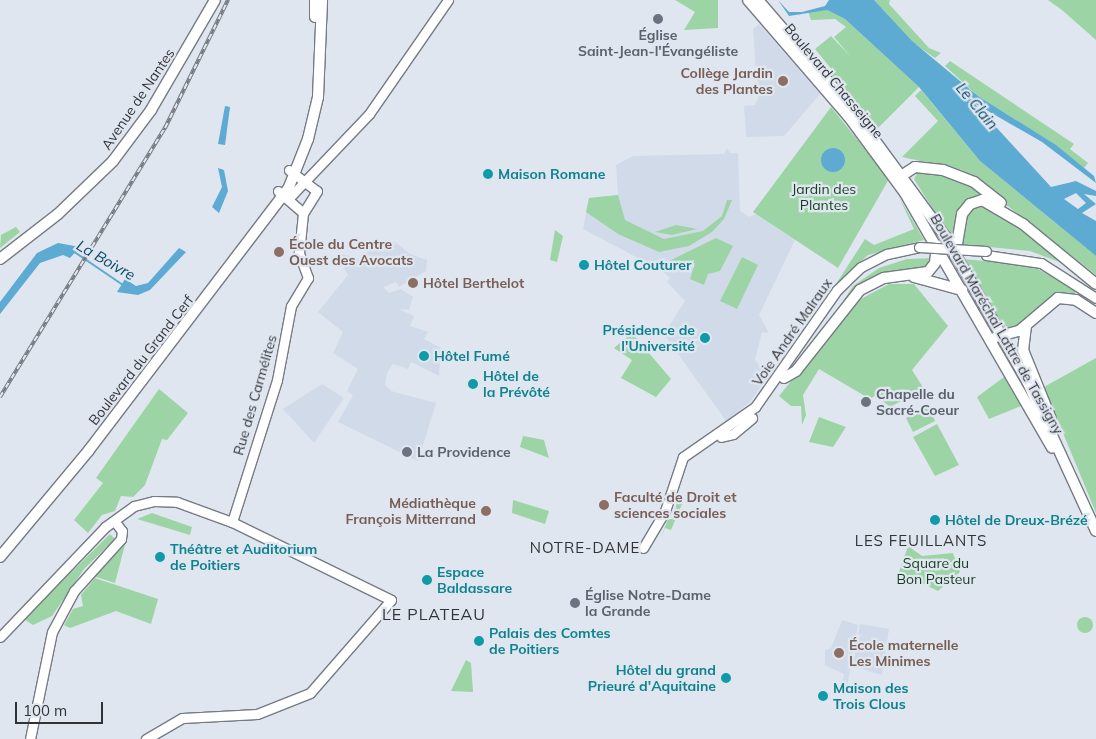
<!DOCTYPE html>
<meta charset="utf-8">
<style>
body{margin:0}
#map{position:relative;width:1096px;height:739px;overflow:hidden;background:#e0e6f0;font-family:Mulish,sans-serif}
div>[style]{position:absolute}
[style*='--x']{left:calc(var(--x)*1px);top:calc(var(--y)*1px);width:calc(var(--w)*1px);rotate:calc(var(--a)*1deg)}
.built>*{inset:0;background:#d1dae9}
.green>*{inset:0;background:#9dd4a5}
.round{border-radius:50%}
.water>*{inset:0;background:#5daad2}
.stream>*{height:2px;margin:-1px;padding:0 1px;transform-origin:1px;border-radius:1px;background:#5daad2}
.roads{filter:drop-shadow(1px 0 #767b83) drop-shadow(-1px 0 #767b83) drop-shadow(0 1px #767b83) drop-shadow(0 -1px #767b83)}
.minor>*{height:9px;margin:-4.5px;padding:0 4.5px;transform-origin:4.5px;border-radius:4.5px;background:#fff}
.major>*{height:10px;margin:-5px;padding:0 5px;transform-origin:5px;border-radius:5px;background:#fff}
.rail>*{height:4px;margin-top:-2px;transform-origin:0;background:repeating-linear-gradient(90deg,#e0e6f0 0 5.5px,#75797f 0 11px);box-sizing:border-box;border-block:1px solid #75797f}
.bridges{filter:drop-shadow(1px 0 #767b83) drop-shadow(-1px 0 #767b83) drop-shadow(0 1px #767b83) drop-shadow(0 -1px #767b83)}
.minor-bridge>*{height:9px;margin:-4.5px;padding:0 4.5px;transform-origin:4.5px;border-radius:4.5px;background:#fff}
.dots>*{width:14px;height:14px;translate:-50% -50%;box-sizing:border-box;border:2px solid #e0e6f0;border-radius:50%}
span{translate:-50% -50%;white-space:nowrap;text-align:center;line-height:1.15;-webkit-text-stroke:4.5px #e0e6f0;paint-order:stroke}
.worship-label{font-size:14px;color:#5b616d;font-weight:700}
.left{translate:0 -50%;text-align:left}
.education-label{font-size:14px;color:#785e54;font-weight:700}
.right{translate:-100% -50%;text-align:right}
.street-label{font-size:14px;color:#313337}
.culture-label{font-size:14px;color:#0d838f;font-weight:700}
.park-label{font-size:14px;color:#133e1d}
.water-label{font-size:15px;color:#0b4b66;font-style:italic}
.neighbourhood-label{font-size:15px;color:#313337;letter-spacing:1px}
.quarter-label{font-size:16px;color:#313337;letter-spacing:1px}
.scale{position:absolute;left:15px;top:702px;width:88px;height:22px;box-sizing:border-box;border:2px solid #313337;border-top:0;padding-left:6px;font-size:15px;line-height:18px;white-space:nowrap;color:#313337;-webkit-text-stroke:4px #e0e6f0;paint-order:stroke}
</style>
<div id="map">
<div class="built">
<i style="clip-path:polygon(759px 24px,820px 94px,784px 136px,746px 137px,744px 106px,755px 105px,758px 98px,753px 29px)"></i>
<i style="clip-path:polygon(727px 148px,730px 153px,738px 153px,740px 211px,749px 217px,756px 214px,795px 240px,759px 315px,769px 333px,762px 332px,755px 360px,768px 376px,750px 402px,726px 421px,664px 334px,685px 301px,667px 282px,670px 278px,663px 272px,664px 267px,655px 267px,583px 229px,589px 198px,618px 195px,616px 165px,633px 156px,724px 154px)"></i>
<i style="clip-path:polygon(378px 241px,387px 249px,394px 241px,410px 254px,427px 260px,426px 271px,399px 287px,396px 282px,383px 287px,389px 293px,401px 289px,413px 297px,409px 310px,399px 309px,414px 316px,410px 326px,428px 332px,424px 339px,441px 348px,439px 376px,411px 362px,408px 369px,393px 364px,387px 373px,385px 385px,391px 391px,436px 403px,418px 461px,338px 422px,353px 395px,347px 391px,358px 369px,333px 353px,343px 332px,318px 312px,348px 275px,338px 258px,343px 254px,360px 259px)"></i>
<i style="clip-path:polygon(322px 384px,344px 398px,314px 443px,283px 409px)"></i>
<i style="clip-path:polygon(842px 620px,858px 625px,847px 687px,842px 685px,844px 674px,825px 665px,825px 650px,831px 648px)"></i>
<i style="clip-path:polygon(860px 624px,889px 629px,882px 675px,853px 666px)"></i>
</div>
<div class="green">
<i style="clip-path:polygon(675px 0,718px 0,718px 28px,684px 30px,695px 12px)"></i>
<i style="clip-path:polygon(874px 0,890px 0,889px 4px,929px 48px,941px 53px,935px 58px,912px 42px)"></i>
<i style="clip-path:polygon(1048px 0,1096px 0,1096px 40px,1062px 10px)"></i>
<i style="clip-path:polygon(827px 10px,845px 19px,919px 87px,875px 131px,828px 76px,833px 71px,815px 49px,831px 36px,851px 57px,834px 37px,846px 27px,835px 19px,811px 20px,808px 11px)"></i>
<i style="clip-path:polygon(950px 61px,1074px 144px,1070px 149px,1088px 163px,1084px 168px,1051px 142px,978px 96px,945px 66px)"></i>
<i style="clip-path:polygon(921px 90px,980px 161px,1096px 256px,1096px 275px,962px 170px,902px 157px,938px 121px,915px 96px)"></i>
<i style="clip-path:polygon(831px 107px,889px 179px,838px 268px,753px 212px)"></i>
<i style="clip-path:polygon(918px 171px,957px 176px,987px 195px,973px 200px,954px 243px,914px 179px)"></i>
<i style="clip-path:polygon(618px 195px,625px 220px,664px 239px,703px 231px,722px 216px,727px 200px,732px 200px,724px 219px,712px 232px,689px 246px,659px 252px,618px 234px,586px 212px,589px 198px)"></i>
<i style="clip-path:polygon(899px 197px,924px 240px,868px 255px,836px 284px,865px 239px,874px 245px,914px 229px)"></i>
<i style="clip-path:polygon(974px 204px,993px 205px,1062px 263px,1030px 251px,958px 244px,961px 224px)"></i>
<i style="clip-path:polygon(676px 225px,697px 229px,672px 235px,655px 232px)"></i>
<i style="clip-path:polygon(16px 227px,20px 232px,0 248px,1px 235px)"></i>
<i style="clip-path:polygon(555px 230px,563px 236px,557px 262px,550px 260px)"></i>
<i style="clip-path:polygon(716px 238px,733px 246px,720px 271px,708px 274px,704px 285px,690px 279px,695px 263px,673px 269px,669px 261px)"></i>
<i style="clip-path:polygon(742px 257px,758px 265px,737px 309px,720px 301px)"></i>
<i style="clip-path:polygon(935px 258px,925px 268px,886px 275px,840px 306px,853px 286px,879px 268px,907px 259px)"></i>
<i style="clip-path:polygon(962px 259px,1030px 265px,1076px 289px,1074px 296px,1049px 299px,1018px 327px,1005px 329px)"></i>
<i style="clip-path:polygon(889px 284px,914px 284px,948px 326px,912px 370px,924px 389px,890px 407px,876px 395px,870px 399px,819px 369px,803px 395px,806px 415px,802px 425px,801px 406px,791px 406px,779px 396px,857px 301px)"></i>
<i style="clip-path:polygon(632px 333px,671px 379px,656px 397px,621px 378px,632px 360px,614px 348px)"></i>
<i style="clip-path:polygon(1096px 358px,1096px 513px,1044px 387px)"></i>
<i style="clip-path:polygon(1004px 377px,1021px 406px,989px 419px,977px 397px)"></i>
<i style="clip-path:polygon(159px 389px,188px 413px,167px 440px,162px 439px,145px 485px,133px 497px,121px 496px,115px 511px,102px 515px,88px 533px,74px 520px,103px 483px,96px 478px)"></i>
<i style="clip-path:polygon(928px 406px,935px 421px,913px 432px,906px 418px)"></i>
<i style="clip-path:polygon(819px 417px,846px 427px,833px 447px,809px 442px)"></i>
<i style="clip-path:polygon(937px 424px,959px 465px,935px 476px,913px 437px)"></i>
<i style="clip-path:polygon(523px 436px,544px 440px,549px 458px,520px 447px)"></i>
<i style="clip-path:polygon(678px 495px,685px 497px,671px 530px,665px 528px,660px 540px,668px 519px,674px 519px)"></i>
<i style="clip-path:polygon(513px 500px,549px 511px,545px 524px,512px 513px)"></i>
<i style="clip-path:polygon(152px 513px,192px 527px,190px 535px,137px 519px)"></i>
<i style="clip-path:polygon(110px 534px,115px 539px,84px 569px,52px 616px,33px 625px,24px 619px)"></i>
<i style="clip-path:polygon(127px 537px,115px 583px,93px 576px,121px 548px)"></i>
<i style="clip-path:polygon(908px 546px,922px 556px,953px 553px,960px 572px,938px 591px,899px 572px)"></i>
<i style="clip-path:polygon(95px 578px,158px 599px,151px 624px,116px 611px,70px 628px,64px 625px,73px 609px,83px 606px,81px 595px)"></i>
<i class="round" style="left:1077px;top:617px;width:16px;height:16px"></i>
<i style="clip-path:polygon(466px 660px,471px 663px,473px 692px,451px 691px)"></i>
</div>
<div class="water">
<i style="clip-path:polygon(evenodd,778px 0,789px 12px,802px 12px,825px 6px,829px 0,874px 0,912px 41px,978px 96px,1056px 145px,1094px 176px,1096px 183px,1042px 142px,974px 103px,1051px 187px,1076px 181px,1096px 191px,1096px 196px,1084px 194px,1096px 204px,1082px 213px,1096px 221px,1096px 256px,980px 161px,919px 87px,845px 19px,827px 10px,789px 16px,778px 0,1076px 193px,1086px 203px,1078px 209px,1064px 199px,1076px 193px)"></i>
<i style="clip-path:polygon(225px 106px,230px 107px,225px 145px,218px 144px)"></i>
<i class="round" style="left:821px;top:148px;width:24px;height:24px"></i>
<i style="clip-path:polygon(218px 168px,224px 170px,228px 191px,219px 213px,212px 207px,222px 187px)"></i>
<i style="clip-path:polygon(58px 243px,80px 247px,70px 258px,63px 255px,40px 263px,0 314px,0 302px,37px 253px)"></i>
<i style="clip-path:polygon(179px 248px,186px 252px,150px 290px,138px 295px,117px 292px,125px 279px,136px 286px,148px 283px)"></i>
</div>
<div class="stream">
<i style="--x:73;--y:251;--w:60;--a:34.2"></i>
</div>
<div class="roads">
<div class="minor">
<i style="--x:289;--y:170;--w:35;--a:37"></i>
<i style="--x:317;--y:191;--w:26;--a:122"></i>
<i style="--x:278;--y:191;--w:33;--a:41"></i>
<i style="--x:289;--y:198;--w:116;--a:-46.4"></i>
<i style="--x:369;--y:114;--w:139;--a:-55.3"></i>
<i style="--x:986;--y:255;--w:56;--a:8.3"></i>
<i style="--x:1041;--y:263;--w:65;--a:32.5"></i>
<i style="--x:721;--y:437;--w:12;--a:-14"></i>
<i style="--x:733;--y:434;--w:25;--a:-40"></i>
<i style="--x:232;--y:522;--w:149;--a:-72.4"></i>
<i style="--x:277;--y:380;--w:75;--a:-79.3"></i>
<i style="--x:291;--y:306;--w:33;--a:-59"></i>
<i style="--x:308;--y:278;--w:27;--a:-110"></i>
<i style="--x:299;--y:253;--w:40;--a:-84.3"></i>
<i style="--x:643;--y:548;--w:43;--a:-59.3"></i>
<i style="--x:665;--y:511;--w:57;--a:-71.6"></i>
<i style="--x:683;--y:457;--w:88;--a:-34.8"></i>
<i style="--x:755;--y:407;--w:143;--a:-55"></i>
<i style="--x:837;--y:290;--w:33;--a:-44"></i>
<i style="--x:861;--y:267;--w:29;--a:-27"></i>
<i style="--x:887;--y:254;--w:33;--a:-12"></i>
<i style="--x:0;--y:637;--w:152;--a:-46.3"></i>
<i style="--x:105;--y:527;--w:36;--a:-36"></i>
<i style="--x:134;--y:506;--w:21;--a:-14"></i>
<i style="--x:154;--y:501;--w:23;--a:2"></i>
<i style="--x:177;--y:502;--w:59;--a:20"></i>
<i style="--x:232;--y:522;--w:177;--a:26.1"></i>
<i style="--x:391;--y:600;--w:123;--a:131.1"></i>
<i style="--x:310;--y:693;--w:57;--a:158.4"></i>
<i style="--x:257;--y:714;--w:75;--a:176.9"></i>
<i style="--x:182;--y:718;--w:42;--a:149.7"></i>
<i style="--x:30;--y:739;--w:109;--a:-78.4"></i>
<i style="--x:52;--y:632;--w:47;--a:-61.8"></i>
<i style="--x:74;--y:591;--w:70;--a:-47.9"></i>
<i style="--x:121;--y:539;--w:8;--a:-83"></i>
<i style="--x:122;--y:531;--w:11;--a:-128"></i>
</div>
<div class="major">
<i style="--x:315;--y:0;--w:17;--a:90"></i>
<i style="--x:748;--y:0;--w:155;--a:49.2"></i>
<i style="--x:849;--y:117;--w:94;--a:53.6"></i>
<i style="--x:905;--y:193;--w:294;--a:60"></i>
<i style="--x:758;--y:0;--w:143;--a:49.3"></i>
<i style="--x:851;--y:108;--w:159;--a:53.7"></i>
<i style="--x:945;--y:236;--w:167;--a:60.5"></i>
<i style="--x:1027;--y:381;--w:165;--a:65.3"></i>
<i style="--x:898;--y:178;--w:20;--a:-33"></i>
<i style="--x:915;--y:167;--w:28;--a:6"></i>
<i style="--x:943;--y:170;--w:33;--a:21"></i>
<i style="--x:974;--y:182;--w:34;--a:38"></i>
<i style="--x:955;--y:256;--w:43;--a:-80.5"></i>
<i style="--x:962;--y:214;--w:13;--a:-51"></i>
<i style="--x:970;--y:204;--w:13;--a:-18"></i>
<i style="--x:982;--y:200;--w:48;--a:30.3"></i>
<i style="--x:1023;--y:224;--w:94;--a:39.4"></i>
<i style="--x:0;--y:259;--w:73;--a:-37.8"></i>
<i style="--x:58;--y:214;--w:76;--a:-43.9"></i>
<i style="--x:113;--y:161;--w:64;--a:-53.3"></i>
<i style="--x:151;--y:110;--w:127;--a:-59.8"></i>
<i style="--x:914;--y:277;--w:50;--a:15.2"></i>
<i style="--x:1026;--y:326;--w:24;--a:97"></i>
<i style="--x:1023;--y:350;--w:74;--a:67.9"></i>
<i style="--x:996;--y:337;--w:24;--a:-15"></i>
<i style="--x:1019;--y:331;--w:51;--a:-40.2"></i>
<i style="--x:1058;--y:298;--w:18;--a:6"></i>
<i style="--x:1076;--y:300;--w:24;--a:33"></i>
<i style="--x:784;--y:378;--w:14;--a:-30"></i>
<i style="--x:796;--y:371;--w:103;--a:-51.7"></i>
<i style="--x:860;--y:290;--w:27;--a:-27"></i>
<i style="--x:884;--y:278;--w:44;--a:-7.8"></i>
<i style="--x:928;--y:272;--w:11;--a:-52"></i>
<i style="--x:935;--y:263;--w:18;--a:-84"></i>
<i style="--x:0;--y:557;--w:139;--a:-50.2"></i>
<i style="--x:89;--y:450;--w:330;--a:-52.7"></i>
<i style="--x:289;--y:187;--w:52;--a:-68.4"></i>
<i style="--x:308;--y:139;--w:43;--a:-76.6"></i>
<i style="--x:318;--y:97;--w:97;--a:-87.6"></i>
</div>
</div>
<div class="rail">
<i style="--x:0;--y:397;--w:316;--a:-58.5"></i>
<i style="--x:165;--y:128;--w:143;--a:-63.8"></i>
</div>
<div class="bridges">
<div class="minor-bridge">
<i style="--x:919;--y:247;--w:67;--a:3.4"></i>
</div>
</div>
<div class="dots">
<i style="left:658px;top:19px;background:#6b7280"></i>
<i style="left:783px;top:81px;background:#8d6e63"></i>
<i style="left:488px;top:174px;background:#0f9aa8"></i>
<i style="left:279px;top:252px;background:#8d6e63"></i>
<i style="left:584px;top:265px;background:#0f9aa8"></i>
<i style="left:413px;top:283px;background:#8d6e63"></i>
<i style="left:705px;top:338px;background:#0f9aa8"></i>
<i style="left:424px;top:356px;background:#0f9aa8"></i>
<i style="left:473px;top:384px;background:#0f9aa8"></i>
<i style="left:866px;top:402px;background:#6b7280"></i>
<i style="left:407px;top:452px;background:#6b7280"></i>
<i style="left:604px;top:505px;background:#8d6e63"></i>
<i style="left:486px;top:511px;background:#8d6e63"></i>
<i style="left:935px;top:520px;background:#0f9aa8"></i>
<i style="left:160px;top:557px;background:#0f9aa8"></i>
<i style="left:427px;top:580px;background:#0f9aa8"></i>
<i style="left:575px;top:603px;background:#6b7280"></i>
<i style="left:479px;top:641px;background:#0f9aa8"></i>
<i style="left:839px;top:653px;background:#8d6e63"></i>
<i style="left:726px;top:678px;background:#0f9aa8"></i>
<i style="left:823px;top:696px;background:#0f9aa8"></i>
</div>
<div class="worship-label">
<span style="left:658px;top:43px">Église<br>Saint-Jean-l'Évangéliste</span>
<span class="left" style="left:876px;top:402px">Chapelle du<br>Sacré-Coeur</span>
<span class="left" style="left:417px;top:452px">La Providence</span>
<span class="left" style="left:585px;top:603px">Église Notre-Dame<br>la Grande</span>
</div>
<div class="education-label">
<span class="right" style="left:773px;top:81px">Collège Jardin<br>des Plantes</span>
<span class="left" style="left:289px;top:252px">École du Centre<br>Ouest des Avocats</span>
<span class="left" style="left:423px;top:283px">Hôtel Berthelot</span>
<span class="left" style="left:614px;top:505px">Faculté de Droit et<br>sciences sociales</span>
<span class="right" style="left:476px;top:511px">Médiathèque<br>François Mitterrand</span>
<span class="left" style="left:849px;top:653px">École maternelle<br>Les Minimes</span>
</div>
<div class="street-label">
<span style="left:834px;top:81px;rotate:50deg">Boulevard Chasseigne</span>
<span style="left:138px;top:99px;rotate:-56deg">Avenue de Nantes</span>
<span style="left:997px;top:324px;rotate:60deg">Boulevard Maréchal Lattre de Tassigny</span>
<span style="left:792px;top:332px;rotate:-55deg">Voie André Malraux</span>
<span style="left:141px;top:360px;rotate:-52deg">Boulevard du Grand Cerf</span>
<span style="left:255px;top:395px;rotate:-74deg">Rue des Carmélites</span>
</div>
<div class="culture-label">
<span class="left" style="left:498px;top:174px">Maison Romane</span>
<span class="left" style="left:594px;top:265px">Hôtel Couturer</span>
<span class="right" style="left:695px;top:338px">Présidence de<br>l'Université</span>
<span class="left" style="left:434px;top:356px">Hôtel Fumé</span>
<span class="left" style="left:483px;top:384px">Hôtel de<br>la Prévôté</span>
<span class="left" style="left:945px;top:520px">Hôtel de Dreux-Brézé</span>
<span class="left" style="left:170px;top:557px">Théâtre et Auditorium<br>de Poitiers</span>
<span class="left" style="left:437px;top:580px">Espace<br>Baldassare</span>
<span class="left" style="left:489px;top:641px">Palais des Comtes<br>de Poitiers</span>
<span class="right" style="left:716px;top:678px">Hôtel du grand<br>Prieuré d'Aquitaine</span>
<span class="left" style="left:833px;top:696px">Maison des<br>Trois Clous</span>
</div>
<div class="park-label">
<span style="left:824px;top:197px">Jardin des<br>Plantes</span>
<span style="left:936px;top:571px">Square du<br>Bon Pasteur</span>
</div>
<div class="water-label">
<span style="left:977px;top:106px;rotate:50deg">Le Clain</span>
<span style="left:106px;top:260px;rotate:30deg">La Boivre</span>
</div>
<div class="neighbourhood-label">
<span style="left:921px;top:541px">LES FEUILLANTS</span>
<span style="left:585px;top:548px">NOTRE-DAME</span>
</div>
<div class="quarter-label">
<span style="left:434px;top:614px">LE PLATEAU</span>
</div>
<div class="scale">100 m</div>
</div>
